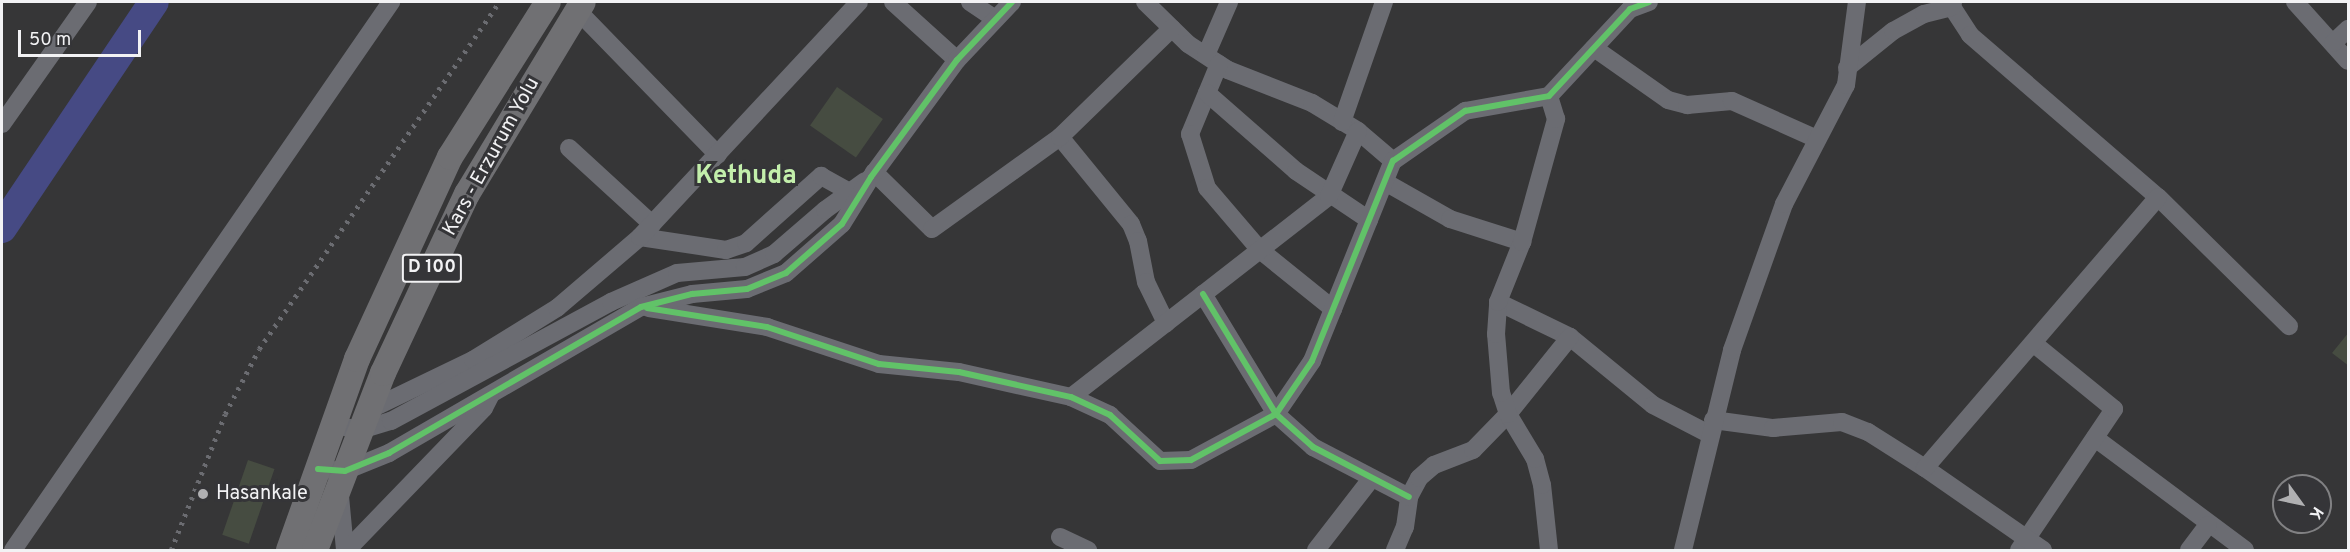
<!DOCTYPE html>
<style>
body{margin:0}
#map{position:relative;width:2350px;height:552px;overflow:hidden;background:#363637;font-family:Overpass,sans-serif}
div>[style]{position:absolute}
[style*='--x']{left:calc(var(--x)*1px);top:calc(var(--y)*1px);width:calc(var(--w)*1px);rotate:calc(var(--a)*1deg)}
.river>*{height:30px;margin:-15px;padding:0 15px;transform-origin:15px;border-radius:15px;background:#464a84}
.building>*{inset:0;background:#464c41;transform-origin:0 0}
.minor>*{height:18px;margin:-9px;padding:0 9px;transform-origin:9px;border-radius:9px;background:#6b6c72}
.highway>*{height:26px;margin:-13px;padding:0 13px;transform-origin:13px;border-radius:13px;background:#707073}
.rail>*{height:4.5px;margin-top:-2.25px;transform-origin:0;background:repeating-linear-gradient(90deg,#6b6c71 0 3px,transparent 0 9px)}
.cycleway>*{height:6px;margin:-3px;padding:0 3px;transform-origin:3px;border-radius:3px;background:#61c268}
.dots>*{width:16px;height:16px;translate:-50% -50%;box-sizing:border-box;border:3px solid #353538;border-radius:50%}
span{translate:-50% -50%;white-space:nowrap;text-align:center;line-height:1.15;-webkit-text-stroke:6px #353538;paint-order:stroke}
.shield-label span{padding:2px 4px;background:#353538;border:2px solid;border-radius:4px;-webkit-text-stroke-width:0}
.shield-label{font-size:18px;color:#f2f2f4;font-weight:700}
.street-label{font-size:20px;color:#f2f2f4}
.poi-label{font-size:20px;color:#f2f2f4}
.left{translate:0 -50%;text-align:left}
.district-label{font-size:26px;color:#c3efab;font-weight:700}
.frame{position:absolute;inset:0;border:3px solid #f2f2f4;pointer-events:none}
.north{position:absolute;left:2272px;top:474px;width:60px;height:60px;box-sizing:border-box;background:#353538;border:2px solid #818183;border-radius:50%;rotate:123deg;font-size:16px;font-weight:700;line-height:24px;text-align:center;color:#f2f2f4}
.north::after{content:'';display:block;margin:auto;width:21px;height:27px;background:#b0b0b2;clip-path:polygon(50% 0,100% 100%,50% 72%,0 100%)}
.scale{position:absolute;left:18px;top:30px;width:123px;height:27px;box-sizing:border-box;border:3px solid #f2f2f4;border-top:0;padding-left:8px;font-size:18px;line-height:21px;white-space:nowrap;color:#f2f2f4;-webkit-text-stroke:4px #353538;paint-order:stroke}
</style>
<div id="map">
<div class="river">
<i style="--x:2;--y:228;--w:272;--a:-56.1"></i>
</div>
<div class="building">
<i style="left:837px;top:87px;width:56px;height:47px;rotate:35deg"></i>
<i style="clip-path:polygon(2349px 332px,2349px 366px,2332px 353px)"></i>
<i style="left:248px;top:460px;width:28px;height:79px;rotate:19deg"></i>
</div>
<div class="minor">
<i style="--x:893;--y:2;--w:86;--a:42.2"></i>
<i style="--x:970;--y:2;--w:30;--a:34"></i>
<i style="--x:1145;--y:2;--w:60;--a:44.3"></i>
<i style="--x:1188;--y:44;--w:48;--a:33"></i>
<i style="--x:1228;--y:70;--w:90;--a:21.4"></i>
<i style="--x:1312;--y:103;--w:54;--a:31.3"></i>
<i style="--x:1358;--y:131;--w:46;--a:40.6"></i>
<i style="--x:1953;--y:2;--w:5;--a:101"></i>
<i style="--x:1952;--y:7;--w:33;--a:57"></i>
<i style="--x:1970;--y:35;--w:248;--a:40.8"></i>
<i style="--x:2158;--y:197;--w:184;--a:44.6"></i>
<i style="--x:2295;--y:2;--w:79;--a:48.1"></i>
<i style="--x:577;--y:10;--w:202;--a:45.8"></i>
<i style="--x:2333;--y:43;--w:21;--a:-43"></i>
<i style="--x:1594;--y:48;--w:90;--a:35.1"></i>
<i style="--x:1668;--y:100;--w:20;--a:15"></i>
<i style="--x:1687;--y:105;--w:45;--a:-5.1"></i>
<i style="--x:1732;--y:101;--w:93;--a:24.1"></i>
<i style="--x:1206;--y:55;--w:58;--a:-66.5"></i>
<i style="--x:1219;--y:64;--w:76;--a:112.5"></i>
<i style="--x:1190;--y:134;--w:57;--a:72.5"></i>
<i style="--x:1207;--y:188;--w:82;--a:49.5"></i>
<i style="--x:1260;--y:250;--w:94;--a:38.9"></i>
<i style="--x:1847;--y:68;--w:59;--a:-38.8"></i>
<i style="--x:1893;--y:31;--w:35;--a:-29"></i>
<i style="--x:1924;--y:14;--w:29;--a:-14"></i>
<i style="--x:1207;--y:93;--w:118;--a:41.2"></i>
<i style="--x:1296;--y:171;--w:88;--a:33.9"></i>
<i style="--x:1342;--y:122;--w:127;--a:-70.7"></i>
<i style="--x:2;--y:124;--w:149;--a:-54.8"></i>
<i style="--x:1060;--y:137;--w:112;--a:50.8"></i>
<i style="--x:1131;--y:224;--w:18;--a:68"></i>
<i style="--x:1138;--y:241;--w:42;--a:79"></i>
<i style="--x:1146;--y:282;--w:46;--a:64"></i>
<i style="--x:569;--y:148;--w:113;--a:42.5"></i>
<i style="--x:874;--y:172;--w:81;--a:44.5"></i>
<i style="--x:932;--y:229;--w:158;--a:-35.7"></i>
<i style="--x:1060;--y:137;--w:156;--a:-44.2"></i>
<i style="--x:1385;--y:182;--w:75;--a:29.6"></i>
<i style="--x:1450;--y:219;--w:76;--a:17.7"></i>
<i style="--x:640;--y:237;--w:87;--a:8.6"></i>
<i style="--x:726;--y:250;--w:21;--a:-19"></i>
<i style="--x:746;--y:243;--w:101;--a:-41.8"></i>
<i style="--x:821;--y:176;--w:33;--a:29"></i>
<i style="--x:1203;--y:294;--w:140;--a:58.7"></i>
<i style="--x:1276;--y:414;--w:64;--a:-55.8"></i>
<i style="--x:1312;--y:361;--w:216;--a:-68"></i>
<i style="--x:1393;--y:161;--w:88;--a:-34.8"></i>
<i style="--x:1465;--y:111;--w:85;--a:-10.1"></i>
<i style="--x:1549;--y:96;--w:119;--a:-47"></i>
<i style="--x:1630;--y:9;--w:20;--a:-20"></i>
<i style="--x:1498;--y:302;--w:80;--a:25.9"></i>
<i style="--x:1570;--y:337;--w:107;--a:39.3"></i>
<i style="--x:1653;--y:405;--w:63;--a:27.4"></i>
<i style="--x:649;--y:308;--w:120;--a:9.1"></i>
<i style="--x:767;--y:327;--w:118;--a:18.3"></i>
<i style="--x:879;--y:364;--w:80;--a:5.7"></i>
<i style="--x:959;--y:372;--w:115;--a:12.6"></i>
<i style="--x:1071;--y:397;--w:43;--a:24.8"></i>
<i style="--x:1110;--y:415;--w:68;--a:42.6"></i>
<i style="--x:1160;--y:461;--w:31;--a:-2"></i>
<i style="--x:1191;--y:460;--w:97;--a:-28.4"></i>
<i style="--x:1276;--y:414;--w:50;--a:41.7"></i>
<i style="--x:1313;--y:447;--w:108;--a:27.5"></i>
<i style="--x:1071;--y:397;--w:327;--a:-37.9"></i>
<i style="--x:1329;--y:196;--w:71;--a:-66"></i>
<i style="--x:369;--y:410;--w:115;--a:-25.7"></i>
<i style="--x:473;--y:360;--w:99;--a:-31.8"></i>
<i style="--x:557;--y:308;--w:109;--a:-40.5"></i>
<i style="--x:640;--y:237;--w:321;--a:-47"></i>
<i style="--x:1713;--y:420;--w:61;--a:7.6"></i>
<i style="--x:1773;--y:428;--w:69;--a:-5"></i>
<i style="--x:1842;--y:422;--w:28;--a:21"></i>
<i style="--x:1868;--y:432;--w:67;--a:32.3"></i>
<i style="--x:333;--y:425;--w:28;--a:10"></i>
<i style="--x:361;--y:430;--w:31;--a:-17"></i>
<i style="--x:391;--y:421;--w:250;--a:-28.4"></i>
<i style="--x:611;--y:302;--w:72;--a:-23.7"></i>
<i style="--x:677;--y:273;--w:68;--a:-5"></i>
<i style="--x:745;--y:267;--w:32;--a:-24"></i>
<i style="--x:774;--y:254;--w:67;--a:-40.8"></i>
<i style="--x:825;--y:210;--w:49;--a:-35.9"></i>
<i style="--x:2095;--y:438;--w:187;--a:36.7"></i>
<i style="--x:318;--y:469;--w:27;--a:4"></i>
<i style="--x:345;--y:471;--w:48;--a:-22.2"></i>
<i style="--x:389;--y:453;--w:291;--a:-30.1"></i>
<i style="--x:641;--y:307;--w:53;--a:-14.3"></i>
<i style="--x:692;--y:294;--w:55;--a:-5.2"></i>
<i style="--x:747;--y:289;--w:42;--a:-22.3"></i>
<i style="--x:786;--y:273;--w:74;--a:-41.2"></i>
<i style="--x:842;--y:224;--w:55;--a:-58.3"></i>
<i style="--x:871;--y:177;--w:145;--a:-53.7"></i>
<i style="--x:957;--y:60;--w:80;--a:-46.5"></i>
<i style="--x:340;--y:496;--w:54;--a:84.7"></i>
<i style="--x:1060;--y:537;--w:31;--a:25"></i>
<i style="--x:13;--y:550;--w:666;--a:-55.4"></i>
<i style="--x:347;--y:550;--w:197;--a:-46"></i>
<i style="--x:484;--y:408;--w:13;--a:-63"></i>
<i style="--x:1316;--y:550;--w:90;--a:-52.2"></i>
<i style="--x:1395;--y:550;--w:25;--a:-67"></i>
<i style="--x:1405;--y:527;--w:30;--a:-82"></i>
<i style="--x:1409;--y:497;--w:21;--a:-62"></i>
<i style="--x:1419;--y:478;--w:20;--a:-41"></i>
<i style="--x:1434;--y:465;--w:42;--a:-21"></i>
<i style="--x:1473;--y:450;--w:50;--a:-45.8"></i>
<i style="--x:1508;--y:414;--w:99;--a:-51.2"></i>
<i style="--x:1549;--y:550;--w:65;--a:-96.1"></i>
<i style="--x:1542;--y:485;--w:27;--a:-105"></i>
<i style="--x:1535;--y:459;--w:52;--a:-121"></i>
<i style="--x:1508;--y:414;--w:22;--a:-108"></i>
<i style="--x:1501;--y:393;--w:59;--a:-94.8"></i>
<i style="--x:1496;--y:334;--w:32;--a:-86"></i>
<i style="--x:1498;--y:302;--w:65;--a:-68.2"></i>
<i style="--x:1522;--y:242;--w:128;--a:-74.5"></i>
<i style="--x:1556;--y:119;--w:24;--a:-107"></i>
<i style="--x:1683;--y:550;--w:206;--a:-76.2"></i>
<i style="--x:1732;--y:350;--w:155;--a:-70.4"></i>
<i style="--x:1784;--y:204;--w:134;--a:-62.5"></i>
<i style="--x:1846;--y:85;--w:84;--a:-82.5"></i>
<i style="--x:2019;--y:550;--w:170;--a:-56"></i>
<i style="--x:2114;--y:409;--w:104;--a:-140.8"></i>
<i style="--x:2043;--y:550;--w:144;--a:-145.2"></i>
<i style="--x:1925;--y:468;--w:357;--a:-49.3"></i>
<i style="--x:2189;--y:550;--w:31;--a:-53"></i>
</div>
<div class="highway">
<i style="--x:289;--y:550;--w:203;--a:-70.4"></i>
<i style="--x:357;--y:359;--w:222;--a:-65.3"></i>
<i style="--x:450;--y:157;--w:183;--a:-57.7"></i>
<i style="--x:315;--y:550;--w:190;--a:-69"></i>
<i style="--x:383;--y:373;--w:198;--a:-64.9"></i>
<i style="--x:467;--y:194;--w:224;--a:-58.9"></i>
</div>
<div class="rail">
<i style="--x:171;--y:550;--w:146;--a:-68.3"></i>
<i style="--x:225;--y:414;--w:73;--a:-62.4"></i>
<i style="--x:259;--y:349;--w:422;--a:-55.3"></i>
</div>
<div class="cycleway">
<i style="--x:1203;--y:294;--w:140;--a:58.7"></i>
<i style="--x:1276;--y:414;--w:64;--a:-55.8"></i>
<i style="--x:1312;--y:361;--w:216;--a:-68"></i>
<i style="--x:1393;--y:161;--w:88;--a:-34.8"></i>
<i style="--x:1465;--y:111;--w:85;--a:-10.1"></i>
<i style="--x:1549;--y:96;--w:119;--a:-47"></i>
<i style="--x:1630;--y:9;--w:20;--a:-20"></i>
<i style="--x:647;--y:308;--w:121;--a:9"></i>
<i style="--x:767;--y:327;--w:118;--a:18.3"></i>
<i style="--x:879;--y:364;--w:80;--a:5.7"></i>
<i style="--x:959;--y:372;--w:115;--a:12.6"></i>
<i style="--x:1071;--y:397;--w:43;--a:24.8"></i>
<i style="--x:1110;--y:415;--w:68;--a:42.6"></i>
<i style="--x:1160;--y:461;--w:31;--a:-2"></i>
<i style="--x:1191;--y:460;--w:97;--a:-28.4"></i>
<i style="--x:1276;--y:414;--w:50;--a:41.7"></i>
<i style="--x:1313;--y:447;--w:108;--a:27.5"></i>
<i style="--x:318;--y:469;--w:27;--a:4"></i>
<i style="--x:345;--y:471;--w:48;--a:-22.2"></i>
<i style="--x:389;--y:453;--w:291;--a:-30.1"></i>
<i style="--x:641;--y:307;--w:53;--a:-14.3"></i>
<i style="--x:692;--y:294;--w:55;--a:-5.2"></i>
<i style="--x:747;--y:289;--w:42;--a:-22.3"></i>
<i style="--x:786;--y:273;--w:74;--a:-41.2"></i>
<i style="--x:842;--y:224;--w:55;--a:-58.3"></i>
<i style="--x:871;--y:177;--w:145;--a:-53.7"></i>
<i style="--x:957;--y:60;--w:80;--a:-46.5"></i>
</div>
<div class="dots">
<i style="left:203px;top:494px;background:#b0b0b2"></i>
</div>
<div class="shield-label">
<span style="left:432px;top:268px">D 100</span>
</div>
<div class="street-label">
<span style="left:492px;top:157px;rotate:-61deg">Kars - Erzurum Yolu</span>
</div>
<div class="poi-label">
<span class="left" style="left:216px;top:494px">Hasankale</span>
</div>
<div class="district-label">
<span style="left:746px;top:177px">Kethuda</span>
</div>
<div class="frame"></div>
<div class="north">K</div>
<div class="scale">50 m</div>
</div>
